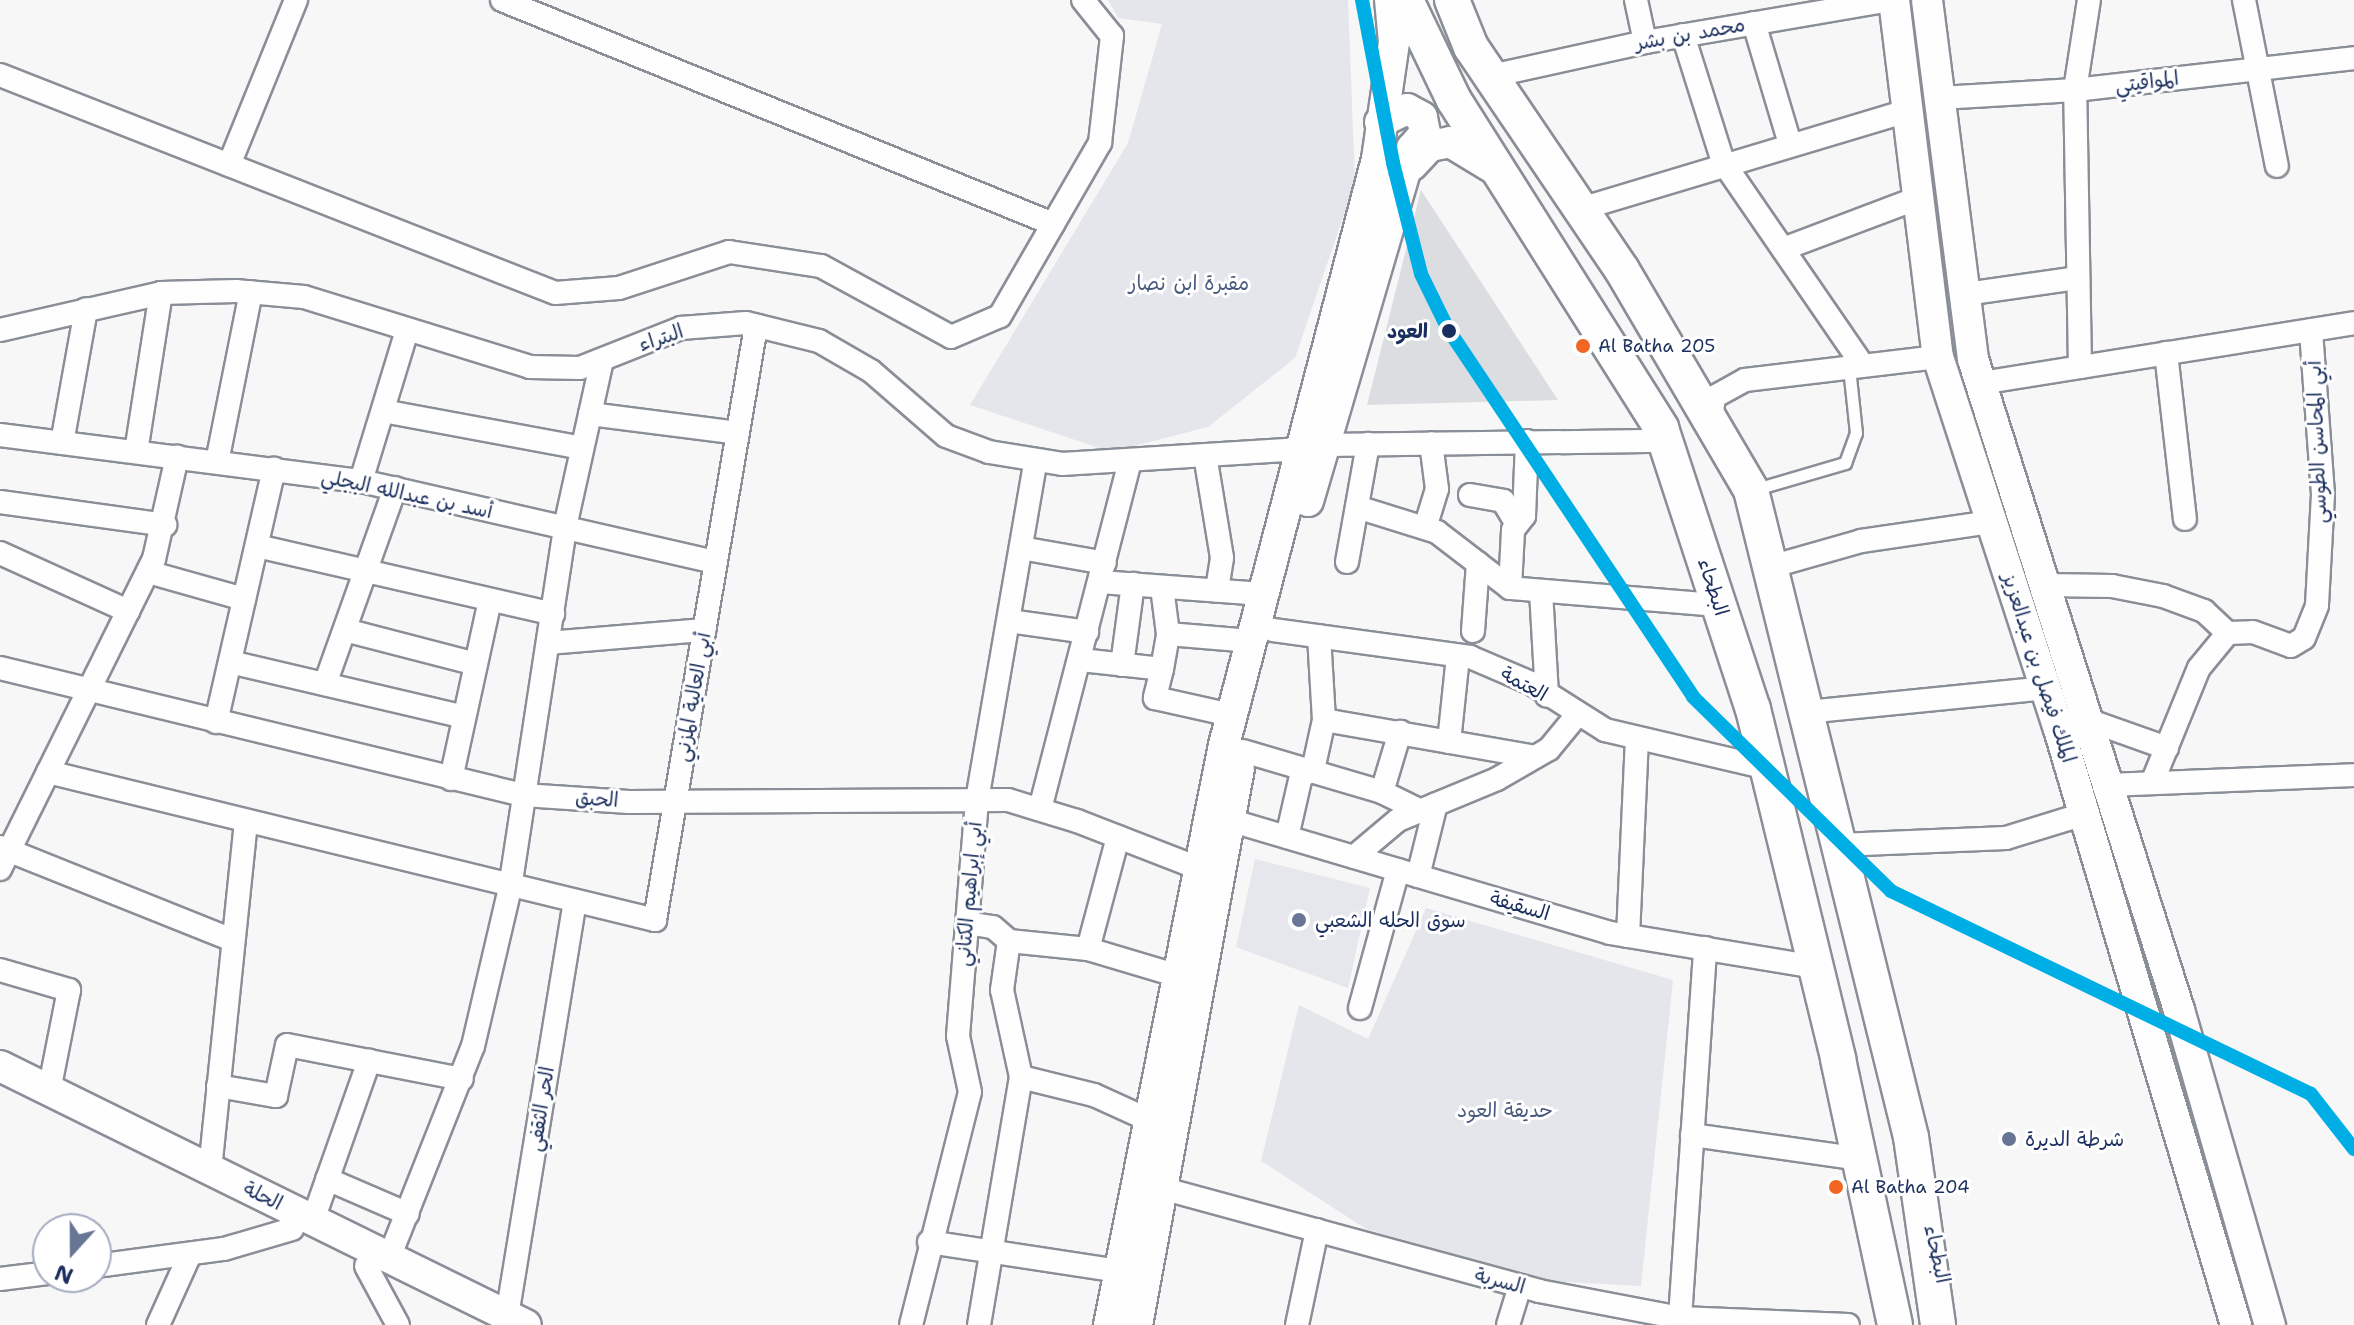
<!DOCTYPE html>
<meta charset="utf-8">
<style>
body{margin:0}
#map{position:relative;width:2354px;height:1325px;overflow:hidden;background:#f7f7f8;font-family:"Shantell Sans","Playpen Sans Arabic",sans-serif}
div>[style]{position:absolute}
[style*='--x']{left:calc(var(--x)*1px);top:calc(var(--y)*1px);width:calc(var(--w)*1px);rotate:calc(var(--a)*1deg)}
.built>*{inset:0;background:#e6e7ec}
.green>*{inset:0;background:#e5e6ec}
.building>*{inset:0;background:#dcdde0}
.roads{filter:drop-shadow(2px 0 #8a8e97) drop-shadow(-2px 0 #8a8e97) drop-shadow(0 2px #8a8e97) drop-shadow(0 -2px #8a8e97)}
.lane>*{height:11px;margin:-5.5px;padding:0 5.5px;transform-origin:5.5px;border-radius:5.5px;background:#fefefe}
.street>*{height:22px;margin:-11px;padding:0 11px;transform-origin:11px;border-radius:11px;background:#fefefe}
.secondary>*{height:30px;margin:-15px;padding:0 15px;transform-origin:15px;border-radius:15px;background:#fefefe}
.primary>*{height:34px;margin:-17px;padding:0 17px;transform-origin:17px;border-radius:17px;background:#fefefe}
.metro-1>*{height:14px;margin:-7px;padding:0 7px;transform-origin:7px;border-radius:7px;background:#00aee6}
.dots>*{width:22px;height:22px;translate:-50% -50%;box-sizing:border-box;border:4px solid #fff;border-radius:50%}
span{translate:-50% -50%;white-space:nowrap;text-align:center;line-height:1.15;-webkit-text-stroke:6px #fff;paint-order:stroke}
.bus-label{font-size:18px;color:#1b2f5e}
.left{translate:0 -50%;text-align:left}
.street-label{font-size:20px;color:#1b2f5e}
.park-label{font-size:20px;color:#4a5a7f}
.stop-label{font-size:20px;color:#1b2f5e;font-weight:700}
.right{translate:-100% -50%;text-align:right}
.poi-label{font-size:20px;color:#1b2f5e}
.north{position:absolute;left:32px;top:1213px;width:80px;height:80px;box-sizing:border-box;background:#fff;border:2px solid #a4acbf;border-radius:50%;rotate:201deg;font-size:22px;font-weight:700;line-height:32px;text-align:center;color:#1b2f5e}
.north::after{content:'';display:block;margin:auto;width:28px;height:36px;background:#687594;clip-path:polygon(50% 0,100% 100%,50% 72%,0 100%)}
</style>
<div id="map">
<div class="built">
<i style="clip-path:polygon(1255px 859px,1370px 888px,1348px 988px,1236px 947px)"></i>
</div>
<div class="green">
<i style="clip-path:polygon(1108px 0,1348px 0,1355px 182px,1295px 358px,1208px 427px,1111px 452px,970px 405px,1128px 143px,1162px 24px,1118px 18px)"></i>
<i style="clip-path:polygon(1426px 908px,1673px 980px,1641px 1286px,1545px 1281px,1366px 1229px,1261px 1161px,1299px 1005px,1368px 1039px)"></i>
</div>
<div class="building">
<i style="clip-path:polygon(1421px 190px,1558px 400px,1367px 405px)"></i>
</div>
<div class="roads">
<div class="lane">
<i style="--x:1756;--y:489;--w:93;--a:-16.3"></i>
<i style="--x:1845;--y:463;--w:32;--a:-70"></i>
<i style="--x:1856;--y:433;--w:66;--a:-96.1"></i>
</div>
<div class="street">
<i style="--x:502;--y:0;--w:595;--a:22.12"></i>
<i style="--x:1636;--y:0;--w:43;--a:77.9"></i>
<i style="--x:2244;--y:0;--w:169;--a:78.8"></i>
<i style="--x:1754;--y:23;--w:126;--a:73.4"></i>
<i style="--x:1683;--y:35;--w:133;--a:72.5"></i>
<i style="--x:1723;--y:162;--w:247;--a:55.5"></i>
<i style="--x:0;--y:75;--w:596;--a:21.44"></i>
<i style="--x:555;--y:293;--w:64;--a:-4.5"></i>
<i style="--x:619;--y:288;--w:116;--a:-18.1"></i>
<i style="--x:729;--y:252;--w:93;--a:8.7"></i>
<i style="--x:821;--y:266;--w:148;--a:28.6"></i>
<i style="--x:951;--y:337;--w:53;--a:-23.2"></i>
<i style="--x:1000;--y:316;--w:200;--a:-60"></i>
<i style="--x:1100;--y:143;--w:108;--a:-83.6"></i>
<i style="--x:1112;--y:36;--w:46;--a:-128.9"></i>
<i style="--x:1491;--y:76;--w:158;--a:-12.4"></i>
<i style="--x:1645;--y:42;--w:250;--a:-9.7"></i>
<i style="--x:1940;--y:98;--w:135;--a:-3.4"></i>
<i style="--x:2075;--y:90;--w:281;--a:-6.5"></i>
<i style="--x:229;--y:165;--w:178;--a:-67.9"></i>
<i style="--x:1577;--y:210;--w:345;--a:-16.7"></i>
<i style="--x:1783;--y:249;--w:144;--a:-20.7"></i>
<i style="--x:1965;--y:294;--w:114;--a:-8.1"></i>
<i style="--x:0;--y:330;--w:165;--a:-12.9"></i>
<i style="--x:161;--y:293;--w:75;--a:-1.5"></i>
<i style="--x:236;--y:291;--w:68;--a:5"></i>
<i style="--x:304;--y:297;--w:237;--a:17.2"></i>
<i style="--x:530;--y:367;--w:50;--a:1.1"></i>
<i style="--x:580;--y:368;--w:109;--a:-21.6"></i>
<i style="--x:681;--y:328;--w:65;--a:-4.4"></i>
<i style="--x:746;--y:323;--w:75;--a:13.9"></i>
<i style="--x:819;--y:341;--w:60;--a:30"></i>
<i style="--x:871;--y:371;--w:99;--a:40.9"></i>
<i style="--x:946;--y:436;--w:46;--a:20.4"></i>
<i style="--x:989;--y:452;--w:74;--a:9.3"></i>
<i style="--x:1062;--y:464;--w:240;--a:-3.6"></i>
<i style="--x:2166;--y:353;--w:167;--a:83.5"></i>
<i style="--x:2080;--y:367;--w:277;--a:-91"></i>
<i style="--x:2075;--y:90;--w:91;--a:-81.2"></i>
<i style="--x:1981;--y:383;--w:378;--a:-9.1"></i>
<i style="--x:383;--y:411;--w:202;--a:10.5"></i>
<i style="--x:590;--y:414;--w:149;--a:7.3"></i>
<i style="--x:1711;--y:421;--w:24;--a:-83"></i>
<i style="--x:1714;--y:397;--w:35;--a:-29"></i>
<i style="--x:1745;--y:380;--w:194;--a:-6.8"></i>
<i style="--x:0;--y:435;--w:364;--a:7.3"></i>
<i style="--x:361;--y:481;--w:364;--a:12.9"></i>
<i style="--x:62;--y:443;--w:136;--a:-79.8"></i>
<i style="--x:1325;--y:445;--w:340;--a:-0.7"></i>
<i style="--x:136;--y:452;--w:161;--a:-81.1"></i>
<i style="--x:1205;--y:455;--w:104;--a:80.6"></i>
<i style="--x:1222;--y:558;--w:33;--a:99"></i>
<i style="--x:217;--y:462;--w:173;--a:-78.7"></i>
<i style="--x:361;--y:481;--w:157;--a:-73"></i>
<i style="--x:1470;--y:495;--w:34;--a:10"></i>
<i style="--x:1503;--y:501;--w:27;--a:59"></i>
<i style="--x:0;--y:502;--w:167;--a:7.9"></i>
<i style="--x:1357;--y:507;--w:84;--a:17.4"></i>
<i style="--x:1437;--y:532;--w:92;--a:37.5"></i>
<i style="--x:1510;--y:588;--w:210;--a:4.7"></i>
<i style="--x:1425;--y:528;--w:41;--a:-72.9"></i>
<i style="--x:1437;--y:489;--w:46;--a:-97.4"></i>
<i style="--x:257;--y:546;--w:304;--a:12.9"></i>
<i style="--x:1021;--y:548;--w:85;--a:10.1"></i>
<i style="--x:0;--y:553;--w:141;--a:24.4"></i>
<i style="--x:1347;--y:562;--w:120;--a:-79.9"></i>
<i style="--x:1770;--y:567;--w:95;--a:-15.9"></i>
<i style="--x:1861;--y:541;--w:132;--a:-8.3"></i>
<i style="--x:148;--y:572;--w:100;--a:15.7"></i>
<i style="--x:1100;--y:582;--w:163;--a:4.2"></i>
<i style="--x:2045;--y:585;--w:67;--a:0.9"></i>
<i style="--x:2112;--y:586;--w:52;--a:11.1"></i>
<i style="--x:2163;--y:596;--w:44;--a:20.1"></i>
<i style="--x:2204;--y:611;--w:33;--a:43"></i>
<i style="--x:1510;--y:588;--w:58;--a:-87"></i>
<i style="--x:1513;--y:530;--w:18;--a:-52"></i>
<i style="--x:1524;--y:516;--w:75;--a:-87.7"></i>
<i style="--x:1541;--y:591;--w:105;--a:86.7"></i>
<i style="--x:1009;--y:621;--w:79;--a:8"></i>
<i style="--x:345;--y:630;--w:135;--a:14.5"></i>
<i style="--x:1273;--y:630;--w:199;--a:7.8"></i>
<i style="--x:1470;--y:657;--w:66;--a:23.1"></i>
<i style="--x:1531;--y:683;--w:88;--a:32.4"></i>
<i style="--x:1605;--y:730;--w:166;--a:13.2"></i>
<i style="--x:1473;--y:631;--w:68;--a:-85.8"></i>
<i style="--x:1168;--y:634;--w:83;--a:4.8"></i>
<i style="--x:548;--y:643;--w:157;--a:-4.8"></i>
<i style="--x:1081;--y:660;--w:81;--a:6.3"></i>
<i style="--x:1162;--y:669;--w:30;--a:104"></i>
<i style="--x:1155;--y:698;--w:78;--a:12.6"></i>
<i style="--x:230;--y:662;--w:240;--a:13.2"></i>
<i style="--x:1122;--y:665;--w:82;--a:-82.3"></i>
<i style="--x:0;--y:668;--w:538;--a:13.65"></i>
<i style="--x:523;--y:795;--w:106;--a:3.8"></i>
<i style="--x:629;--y:802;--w:379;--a:-0.3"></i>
<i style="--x:1008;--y:800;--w:72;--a:16.9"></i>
<i style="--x:1077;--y:821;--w:130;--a:21.2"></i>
<i style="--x:1162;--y:669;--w:36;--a:-80"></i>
<i style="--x:1168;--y:634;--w:47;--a:-97.3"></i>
<i style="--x:325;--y:684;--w:208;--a:-70.3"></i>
<i style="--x:1806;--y:712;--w:241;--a:-5.7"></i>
<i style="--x:1324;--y:720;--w:214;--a:9.9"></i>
<i style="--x:2088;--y:720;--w:84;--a:19.5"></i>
<i style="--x:216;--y:722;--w:260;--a:-77.1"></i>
<i style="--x:1449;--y:742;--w:86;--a:-84"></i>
<i style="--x:1243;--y:751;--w:145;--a:16.4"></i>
<i style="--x:1382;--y:792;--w:43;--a:26"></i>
<i style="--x:48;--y:772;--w:625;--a:13.7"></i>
<i style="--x:655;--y:920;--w:603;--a:-80.35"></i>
<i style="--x:451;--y:779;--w:183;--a:-77.7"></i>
<i style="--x:2152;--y:783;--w:124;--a:-67.8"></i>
<i style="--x:2199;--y:668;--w:45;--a:-50.4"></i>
<i style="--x:2228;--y:633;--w:25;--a:-2"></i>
<i style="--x:2253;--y:632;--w:40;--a:20.2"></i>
<i style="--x:2291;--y:646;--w:15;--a:-32"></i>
<i style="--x:2304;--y:638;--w:35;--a:-68"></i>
<i style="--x:2317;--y:605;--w:111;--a:-86.9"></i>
<i style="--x:2323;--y:494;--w:164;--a:-94.2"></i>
<i style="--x:2108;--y:785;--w:246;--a:-2.3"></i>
<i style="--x:1382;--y:792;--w:63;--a:-73.3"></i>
<i style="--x:1040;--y:809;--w:360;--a:-75.5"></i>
<i style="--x:1229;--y:820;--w:397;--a:16.5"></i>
<i style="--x:1610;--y:933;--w:209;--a:9.4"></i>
<i style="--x:1287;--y:837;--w:63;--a:-77.1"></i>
<i style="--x:1301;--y:776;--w:13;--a:-27"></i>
<i style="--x:1313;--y:770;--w:51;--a:-77.6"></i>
<i style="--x:1324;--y:720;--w:84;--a:-93.4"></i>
<i style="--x:1839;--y:845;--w:167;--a:-2.4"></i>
<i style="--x:2006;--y:838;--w:82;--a:-17.1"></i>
<i style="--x:0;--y:847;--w:250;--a:21.8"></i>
<i style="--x:1354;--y:857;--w:57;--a:-40.1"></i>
<i style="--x:1398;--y:820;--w:107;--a:-22.5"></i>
<i style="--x:1497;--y:779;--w:60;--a:-30"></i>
<i style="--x:1549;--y:749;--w:44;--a:-50.5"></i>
<i style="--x:0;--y:869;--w:346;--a:-63.6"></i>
<i style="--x:154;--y:559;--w:105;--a:-77.3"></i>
<i style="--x:1418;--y:876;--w:74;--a:-76"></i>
<i style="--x:967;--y:923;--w:26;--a:9"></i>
<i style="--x:993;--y:927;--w:21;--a:41"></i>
<i style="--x:1009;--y:941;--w:79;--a:5.8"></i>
<i style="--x:1088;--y:949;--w:91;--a:16.6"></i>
<i style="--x:1628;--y:936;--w:196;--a:-87.4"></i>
<i style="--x:1088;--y:949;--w:116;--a:-75"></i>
<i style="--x:0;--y:970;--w:72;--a:16.2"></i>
<i style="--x:69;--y:990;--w:103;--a:101.2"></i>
<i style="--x:1360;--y:1008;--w:143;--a:-74.6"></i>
<i style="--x:1021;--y:1077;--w:75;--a:13.9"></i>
<i style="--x:1094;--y:1095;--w:58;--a:24.4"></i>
<i style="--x:218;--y:1086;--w:59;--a:9.8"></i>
<i style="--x:276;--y:1096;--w:52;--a:-77.8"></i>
<i style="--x:287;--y:1045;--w:178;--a:11"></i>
<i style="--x:1692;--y:1135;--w:170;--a:8.1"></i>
<i style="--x:210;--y:1170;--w:350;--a:-84.1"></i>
<i style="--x:327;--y:1179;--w:88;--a:23.4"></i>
<i style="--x:1161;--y:1188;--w:392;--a:15.2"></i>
<i style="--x:1539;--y:1291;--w:144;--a:10.8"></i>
<i style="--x:1680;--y:1318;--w:168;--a:2.4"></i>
<i style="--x:313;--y:1220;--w:169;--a:-70.6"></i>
<i style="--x:929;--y:1242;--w:192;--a:8.7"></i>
<i style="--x:389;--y:1258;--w:228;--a:-68.4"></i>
<i style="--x:473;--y:1046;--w:162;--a:-76.8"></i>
<i style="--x:510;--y:888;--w:365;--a:-81.3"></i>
<i style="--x:565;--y:527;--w:171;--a:-77.5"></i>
<i style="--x:96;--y:1266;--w:129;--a:-7.6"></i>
<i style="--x:224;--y:1249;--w:71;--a:-16.4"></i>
<i style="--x:366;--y:1266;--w:67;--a:61.5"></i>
<i style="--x:0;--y:1279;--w:48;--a:-7.1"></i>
<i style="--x:507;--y:1316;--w:420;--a:-80.7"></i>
<i style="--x:1680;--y:1318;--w:371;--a:-86.1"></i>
<i style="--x:158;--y:1325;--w:78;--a:-65.7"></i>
<i style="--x:911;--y:1325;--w:240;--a:-75.8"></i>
<i style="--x:970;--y:1092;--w:57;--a:-102.1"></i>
<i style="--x:958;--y:1036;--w:237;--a:-85.4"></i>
<i style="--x:977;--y:800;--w:345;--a:-80.2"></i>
<i style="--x:979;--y:1325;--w:252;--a:-80.4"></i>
<i style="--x:1021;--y:1077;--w:89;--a:-102.3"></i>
<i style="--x:1002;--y:990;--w:49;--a:-81.9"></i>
<i style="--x:1297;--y:1325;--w:97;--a:-78.1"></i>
<i style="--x:1508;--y:1325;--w:41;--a:-72.9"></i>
</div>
<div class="secondary">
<i style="--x:1894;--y:0;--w:360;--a:83"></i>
<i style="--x:1938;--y:357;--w:391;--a:72"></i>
<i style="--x:2059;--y:729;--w:622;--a:73.46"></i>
<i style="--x:1927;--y:0;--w:362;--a:82.7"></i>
<i style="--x:1973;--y:359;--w:683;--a:72.44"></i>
<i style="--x:2179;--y:1010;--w:328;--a:73.9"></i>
<i style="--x:1412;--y:165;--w:26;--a:-47"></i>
<i style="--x:1430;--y:146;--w:20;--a:-11"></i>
<i style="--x:1450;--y:142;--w:52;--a:31"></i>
<i style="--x:1308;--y:501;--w:368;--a:-73.6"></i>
<i style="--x:1412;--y:148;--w:20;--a:-49"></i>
<i style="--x:1425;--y:133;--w:16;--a:-101"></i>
<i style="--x:1422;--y:117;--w:17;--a:-152"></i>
<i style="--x:1407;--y:109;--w:30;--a:154"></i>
<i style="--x:0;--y:1066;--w:586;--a:26.22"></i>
<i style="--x:1109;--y:1325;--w:591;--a:-78.79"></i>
<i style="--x:1224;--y:745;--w:606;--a:-75.37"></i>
<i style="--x:1377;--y:159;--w:118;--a:-81.7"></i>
<i style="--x:1394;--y:42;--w:42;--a:-95.4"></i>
<i style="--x:1137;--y:1325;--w:566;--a:-79.62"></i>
</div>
<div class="primary">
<i style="--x:1406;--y:0;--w:111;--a:64.4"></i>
<i style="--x:1454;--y:100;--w:388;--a:57.7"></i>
<i style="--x:1661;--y:428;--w:296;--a:71.9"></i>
<i style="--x:1753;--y:709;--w:360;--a:76.3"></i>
<i style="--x:1838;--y:1059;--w:272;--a:77.9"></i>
<i style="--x:1452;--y:0;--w:51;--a:68"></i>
<i style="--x:1471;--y:47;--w:269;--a:55.9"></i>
<i style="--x:1622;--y:270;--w:255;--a:59.6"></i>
<i style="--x:1751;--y:490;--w:666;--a:76.11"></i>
<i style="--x:1911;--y:1137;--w:190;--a:81.8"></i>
</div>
</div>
<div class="metro-1">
<i style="--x:1362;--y:0;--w:166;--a:79.2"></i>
<i style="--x:1393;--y:163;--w:114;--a:75.8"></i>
<i style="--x:1421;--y:274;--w:61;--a:63.9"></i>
<i style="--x:1448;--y:329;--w:442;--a:56.3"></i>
<i style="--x:1693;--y:697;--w:277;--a:44.4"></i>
<i style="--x:1891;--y:891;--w:466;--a:25.8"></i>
<i style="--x:2311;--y:1094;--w:70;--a:52"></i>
</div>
<div class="dots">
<i style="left:1449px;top:331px;background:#1b2f5e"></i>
<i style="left:1583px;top:346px;background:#f26522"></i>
<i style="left:1299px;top:920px;background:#687594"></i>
<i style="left:2009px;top:1139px;background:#687594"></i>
<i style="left:1836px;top:1187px;background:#f26522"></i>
</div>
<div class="bus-label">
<span class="left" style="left:1598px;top:346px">Al Batha 205</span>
<span class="left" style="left:1851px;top:1187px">Al Batha 204</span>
</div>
<div class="street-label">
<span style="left:1690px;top:34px;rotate:-10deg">محمد بن بشر</span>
<span style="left:2147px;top:82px;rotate:-7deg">المواقيتي</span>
<span style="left:661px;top:338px;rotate:-19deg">البتراء</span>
<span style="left:2317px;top:442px;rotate:-92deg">أبي المحاسن الطوسي</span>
<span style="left:407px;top:494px;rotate:12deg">أسد بن عبدالله البجلي</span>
<span style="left:1713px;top:587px;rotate:72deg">البطحاء</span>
<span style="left:2039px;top:668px;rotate:72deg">الملك فيصل بن عبدالعزيز</span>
<span style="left:1524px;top:684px;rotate:29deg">العتمة</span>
<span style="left:693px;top:697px;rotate:-80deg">أبي العالية المزني</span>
<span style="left:597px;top:799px;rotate:4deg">الحبق</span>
<span style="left:969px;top:894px;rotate:-85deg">أبي إبراهيم الكتاني</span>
<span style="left:1520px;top:906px;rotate:16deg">السقيفة</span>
<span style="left:541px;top:1109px;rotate:-81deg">الحر الثقفي</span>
<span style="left:263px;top:1196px;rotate:26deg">الحلة</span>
<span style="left:1937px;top:1254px;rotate:78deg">البطحاء</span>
<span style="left:1500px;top:1281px;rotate:15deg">السربة</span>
</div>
<div class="park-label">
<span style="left:1189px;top:283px">مقبرة ابن نصار</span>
<span style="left:1505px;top:1110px">حديقة العود</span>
</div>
<div class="stop-label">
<span class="right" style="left:1428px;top:331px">العود</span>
</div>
<div class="poi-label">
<span class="left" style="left:1315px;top:920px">سوق الحله الشعبي</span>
<span class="left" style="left:2025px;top:1139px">شرطة الديرة</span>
</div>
<div class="north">N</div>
</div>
